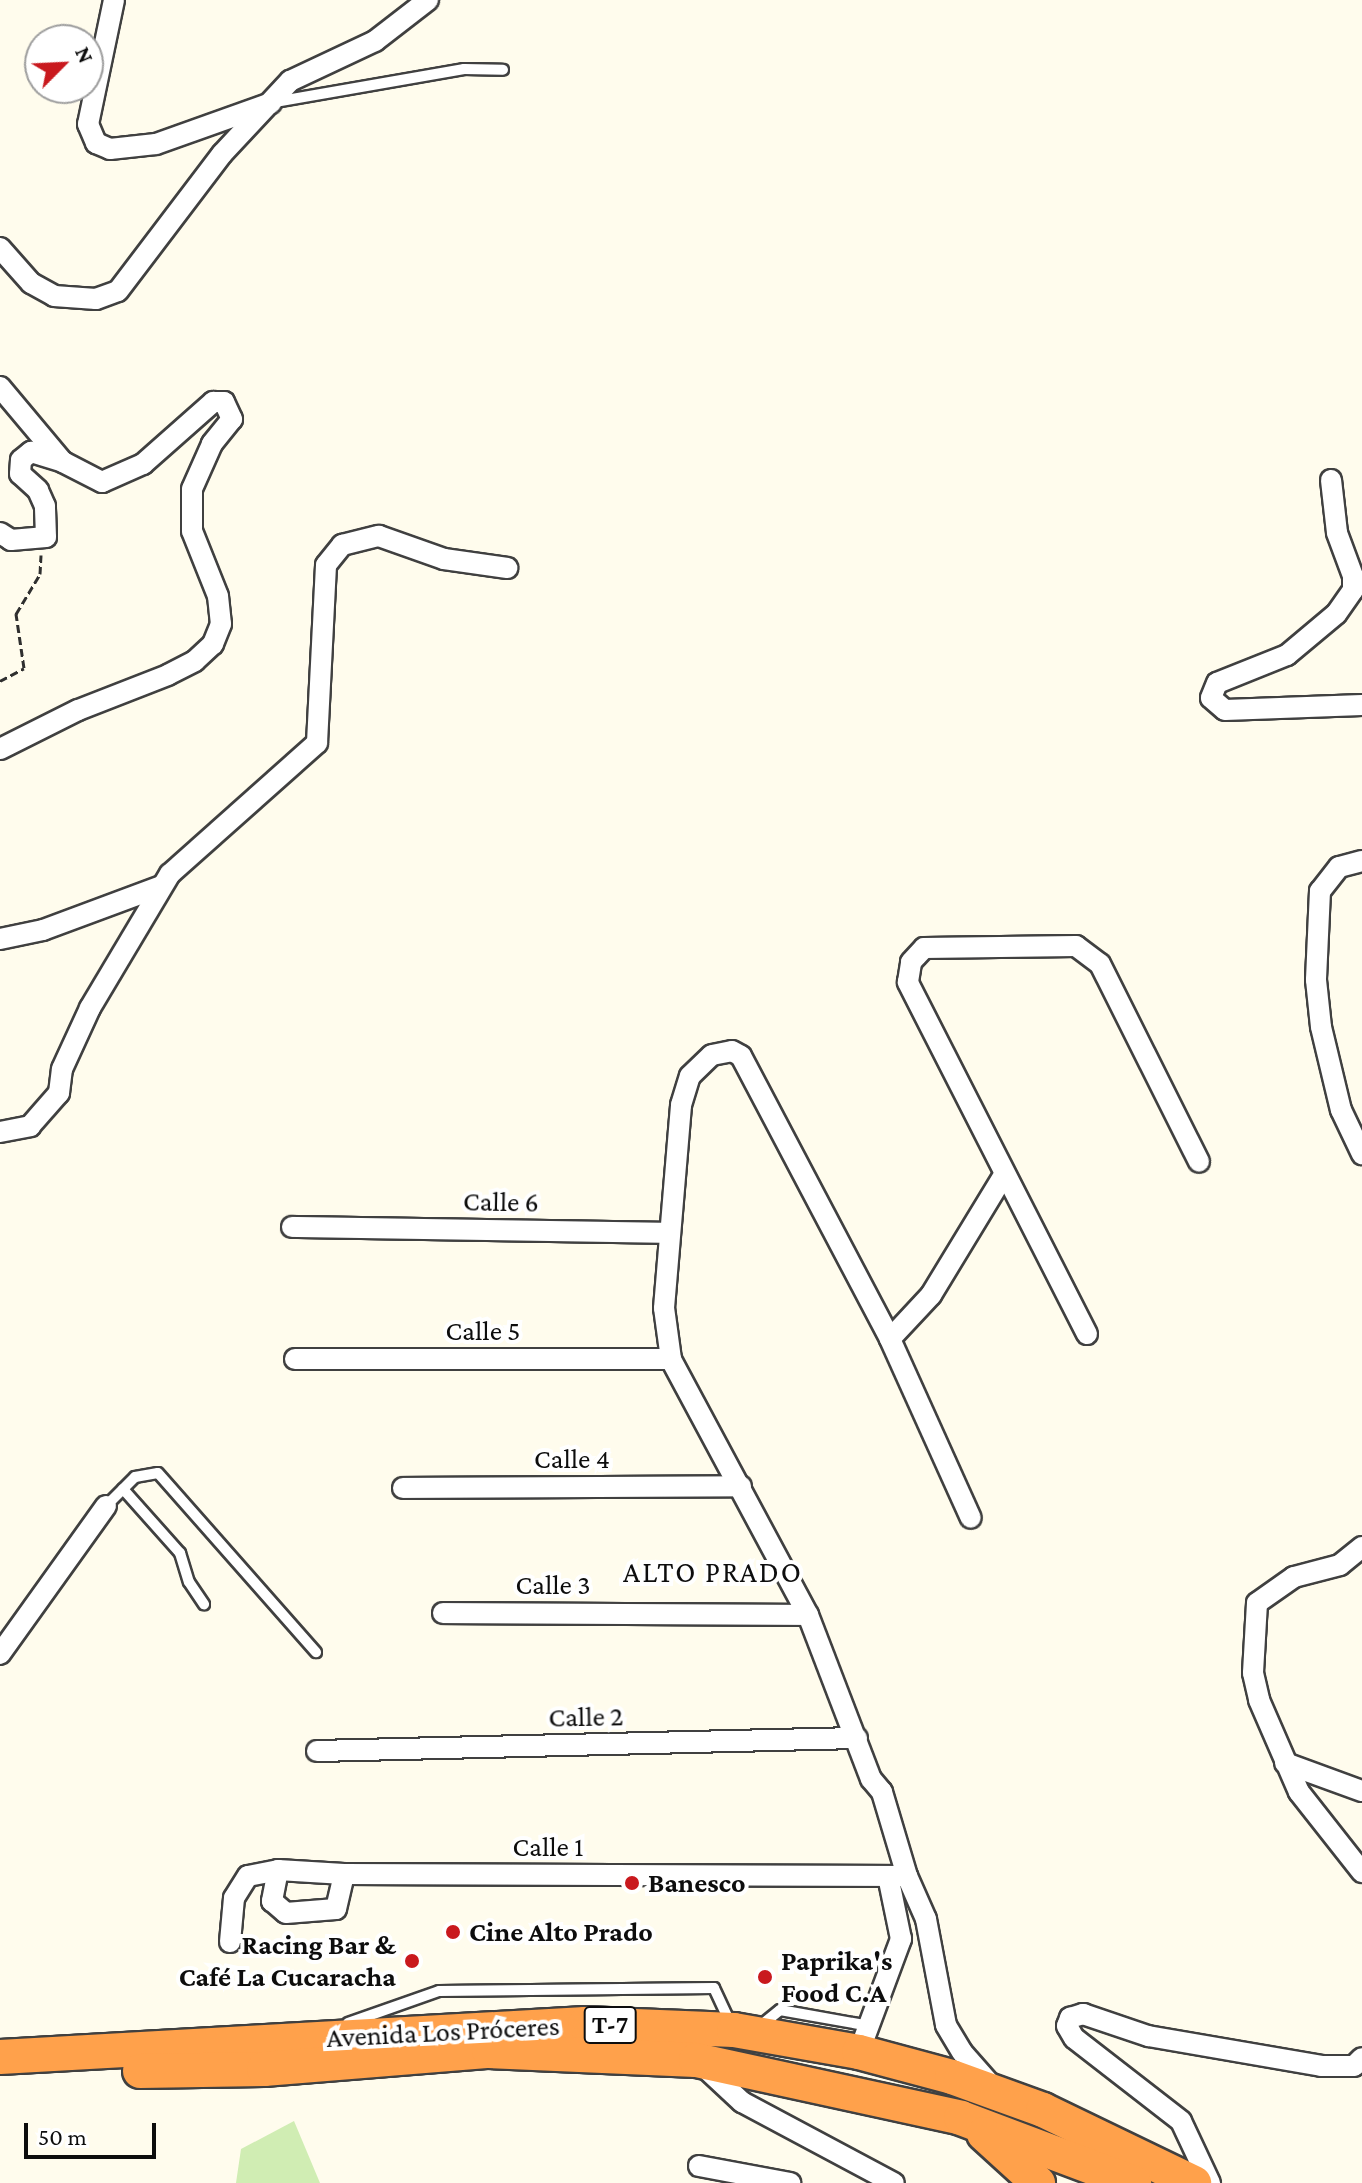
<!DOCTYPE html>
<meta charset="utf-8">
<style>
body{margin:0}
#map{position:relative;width:1362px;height:2183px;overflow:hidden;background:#fffced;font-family:"Crimson Pro",serif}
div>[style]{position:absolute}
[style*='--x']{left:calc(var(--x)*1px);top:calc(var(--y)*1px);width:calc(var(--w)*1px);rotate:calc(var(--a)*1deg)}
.green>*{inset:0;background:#d0edb3}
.path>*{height:3px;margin-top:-1.5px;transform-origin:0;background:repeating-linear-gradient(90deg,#2f2f2f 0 8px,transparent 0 12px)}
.roads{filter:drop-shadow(2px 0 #404040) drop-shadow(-2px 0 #404040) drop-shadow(0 2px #404040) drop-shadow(0 -2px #404040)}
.lane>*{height:10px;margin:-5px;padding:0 5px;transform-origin:5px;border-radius:5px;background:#fff}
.street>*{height:20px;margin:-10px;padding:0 10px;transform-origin:10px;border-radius:10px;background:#fff}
.highway>*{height:34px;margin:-17px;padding:0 17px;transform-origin:17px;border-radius:17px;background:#ffa14b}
.dots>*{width:22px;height:22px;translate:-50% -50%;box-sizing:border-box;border:4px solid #fff;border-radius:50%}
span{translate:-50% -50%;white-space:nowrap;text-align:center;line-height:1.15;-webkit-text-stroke:8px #fff;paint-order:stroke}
.shield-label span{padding:2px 6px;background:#fff;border:2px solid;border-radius:6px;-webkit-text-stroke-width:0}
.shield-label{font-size:26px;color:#0d0d0d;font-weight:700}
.street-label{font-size:28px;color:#0d0d0d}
.poi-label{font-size:28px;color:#0d0d0d;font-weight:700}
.left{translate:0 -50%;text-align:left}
.right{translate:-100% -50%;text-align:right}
.neighbourhood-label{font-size:30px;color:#0d0d0d;letter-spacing:2px}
.north{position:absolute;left:24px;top:24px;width:80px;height:80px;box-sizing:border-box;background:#fff;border:2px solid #9e9e9e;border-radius:50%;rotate:66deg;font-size:22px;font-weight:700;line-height:32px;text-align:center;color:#0d0d0d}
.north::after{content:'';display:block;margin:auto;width:28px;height:36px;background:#c9191e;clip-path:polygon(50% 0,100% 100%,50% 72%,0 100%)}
.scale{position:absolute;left:24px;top:2123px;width:132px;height:36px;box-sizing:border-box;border:4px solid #0d0d0d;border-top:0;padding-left:10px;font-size:24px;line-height:28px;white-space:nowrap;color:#0d0d0d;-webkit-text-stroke:6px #fff;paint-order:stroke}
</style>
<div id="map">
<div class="green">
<i style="clip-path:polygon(294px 2121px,320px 2183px,236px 2183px,241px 2149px)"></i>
</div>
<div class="path">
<i style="--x:0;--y:681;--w:27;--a:-28"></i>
<i style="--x:24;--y:668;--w:55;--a:-98.4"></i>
<i style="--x:16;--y:614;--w:47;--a:-59"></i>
<i style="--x:40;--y:574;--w:19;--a:-87"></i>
</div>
<div class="roads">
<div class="lane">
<i style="--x:275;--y:102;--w:192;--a:-9.9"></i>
<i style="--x:464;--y:69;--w:39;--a:1"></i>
<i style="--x:123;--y:1489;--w:86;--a:48.3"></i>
<i style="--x:180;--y:1553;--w:30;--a:73"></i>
<i style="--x:189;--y:1582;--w:27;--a:56"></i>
<i style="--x:106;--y:1506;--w:41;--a:-45"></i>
<i style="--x:135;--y:1477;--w:23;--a:-10"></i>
<i style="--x:158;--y:1473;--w:239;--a:48.6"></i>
<i style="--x:348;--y:2023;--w:96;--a:-19.4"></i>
<i style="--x:439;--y:1991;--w:275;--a:-0.6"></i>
<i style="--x:714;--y:1988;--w:40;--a:65"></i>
<i style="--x:759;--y:2027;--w:27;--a:-39"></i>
<i style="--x:780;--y:2010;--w:91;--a:10.1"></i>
</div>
<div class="street">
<i style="--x:114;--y:0;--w:127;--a:101.8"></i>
<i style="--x:88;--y:124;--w:21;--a:67"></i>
<i style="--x:96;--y:143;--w:15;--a:23"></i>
<i style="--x:110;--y:149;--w:46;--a:-6.2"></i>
<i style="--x:156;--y:144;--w:122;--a:-19.6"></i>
<i style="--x:0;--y:248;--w:47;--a:48.5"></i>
<i style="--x:31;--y:283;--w:26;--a:29"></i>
<i style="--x:54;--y:296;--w:42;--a:4.1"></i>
<i style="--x:96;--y:299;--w:23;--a:-20"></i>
<i style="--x:118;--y:291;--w:172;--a:-52.8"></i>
<i style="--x:222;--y:154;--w:100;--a:-47"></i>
<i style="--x:290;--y:81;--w:94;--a:-25.2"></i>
<i style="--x:375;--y:41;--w:67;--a:-37.7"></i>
<i style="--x:0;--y:387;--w:98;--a:50"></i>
<i style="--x:63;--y:462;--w:44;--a:27.1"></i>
<i style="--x:102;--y:482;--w:45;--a:-23.7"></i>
<i style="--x:143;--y:464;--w:94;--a:-41.5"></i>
<i style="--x:213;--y:402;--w:11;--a:0"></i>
<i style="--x:224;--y:402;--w:19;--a:65"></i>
<i style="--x:232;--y:419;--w:32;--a:129"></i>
<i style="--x:212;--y:444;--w:49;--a:114"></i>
<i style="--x:192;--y:489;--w:42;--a:90"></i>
<i style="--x:192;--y:531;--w:70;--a:68.2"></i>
<i style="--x:218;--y:596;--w:28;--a:84"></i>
<i style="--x:221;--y:624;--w:22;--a:112"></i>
<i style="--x:213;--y:644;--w:25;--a:137"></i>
<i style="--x:195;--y:661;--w:30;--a:153"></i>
<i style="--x:168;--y:675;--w:97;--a:158.7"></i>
<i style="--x:78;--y:710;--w:87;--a:153.4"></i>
<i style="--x:1331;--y:480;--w:53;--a:83.5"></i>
<i style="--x:1337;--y:533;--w:46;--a:69.6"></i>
<i style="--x:1353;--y:576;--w:14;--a:90"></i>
<i style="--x:1353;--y:590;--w:29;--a:125"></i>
<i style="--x:1336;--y:614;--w:64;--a:140.1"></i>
<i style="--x:1287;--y:655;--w:75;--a:158.2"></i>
<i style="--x:1217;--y:683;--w:16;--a:112"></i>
<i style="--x:1211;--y:698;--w:18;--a:41"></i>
<i style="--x:1225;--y:710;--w:137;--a:-2.1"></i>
<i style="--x:0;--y:533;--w:13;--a:32"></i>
<i style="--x:11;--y:540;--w:35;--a:-5"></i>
<i style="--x:46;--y:537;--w:31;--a:-92"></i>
<i style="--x:45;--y:506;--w:17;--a:-114"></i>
<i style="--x:38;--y:490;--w:24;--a:-138"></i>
<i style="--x:20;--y:474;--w:14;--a:-86"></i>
<i style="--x:21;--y:460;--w:13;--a:-39"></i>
<i style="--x:31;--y:452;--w:34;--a:17"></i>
<i style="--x:1362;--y:861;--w:24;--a:165"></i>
<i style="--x:1339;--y:867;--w:31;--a:128"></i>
<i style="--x:1320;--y:891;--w:89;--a:92.6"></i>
<i style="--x:1316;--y:980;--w:47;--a:83.9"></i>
<i style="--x:1321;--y:1027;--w:85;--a:76.5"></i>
<i style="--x:1341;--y:1110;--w:49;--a:64.5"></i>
<i style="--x:0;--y:939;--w:44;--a:-11.8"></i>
<i style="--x:43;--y:930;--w:126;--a:-20.4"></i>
<i style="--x:0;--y:1132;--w:31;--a:-11"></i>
<i style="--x:30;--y:1126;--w:44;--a:-48.7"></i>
<i style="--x:59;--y:1093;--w:24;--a:-83"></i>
<i style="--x:62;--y:1069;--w:67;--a:-65.3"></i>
<i style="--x:90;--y:1008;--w:156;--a:-59.2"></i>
<i style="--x:170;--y:874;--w:197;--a:-41.7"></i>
<i style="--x:317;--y:743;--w:178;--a:-87.1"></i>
<i style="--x:326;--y:565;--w:26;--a:-51"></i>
<i style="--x:342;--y:545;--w:38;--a:-14"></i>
<i style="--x:379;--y:536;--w:69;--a:19.5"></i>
<i style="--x:444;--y:559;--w:64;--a:8.1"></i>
<i style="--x:292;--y:1227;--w:374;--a:0.9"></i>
<i style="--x:1087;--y:1334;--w:395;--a:-117"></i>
<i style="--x:908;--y:982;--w:20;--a:-81"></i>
<i style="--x:911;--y:962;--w:19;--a:-47"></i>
<i style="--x:924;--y:948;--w:152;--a:-0.8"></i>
<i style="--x:1076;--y:946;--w:30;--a:37"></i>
<i style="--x:1100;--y:964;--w:221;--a:63.4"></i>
<i style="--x:890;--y:1339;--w:196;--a:65.7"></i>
<i style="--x:295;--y:1359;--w:376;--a:0"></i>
<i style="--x:403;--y:1488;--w:338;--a:-0.3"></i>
<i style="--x:1362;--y:1547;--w:28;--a:141"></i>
<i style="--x:1340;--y:1565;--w:48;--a:165.4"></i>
<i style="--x:1294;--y:1577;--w:45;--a:144.9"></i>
<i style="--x:1257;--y:1603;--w:70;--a:93.3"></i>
<i style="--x:1253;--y:1673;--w:28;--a:77"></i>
<i style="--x:1259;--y:1700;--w:100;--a:66.5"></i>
<i style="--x:1299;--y:1792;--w:102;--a:51.8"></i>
<i style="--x:443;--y:1613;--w:365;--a:0.3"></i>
<i style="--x:0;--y:1654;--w:182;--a:-54.4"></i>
<i style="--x:317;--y:1751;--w:540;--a:-1.38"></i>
<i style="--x:1285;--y:1763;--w:82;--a:20"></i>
<i style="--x:278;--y:1870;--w:32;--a:101"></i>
<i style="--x:272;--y:1901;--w:18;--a:41"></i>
<i style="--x:286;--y:1913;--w:50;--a:-4.6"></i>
<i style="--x:336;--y:1909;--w:36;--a:-77"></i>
<i style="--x:344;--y:1874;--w:563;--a:0.2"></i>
<i style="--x:230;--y:1942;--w:44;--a:-84.8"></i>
<i style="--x:234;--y:1898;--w:26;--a:-58"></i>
<i style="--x:248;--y:1876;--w:31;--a:-11"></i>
<i style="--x:278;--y:1870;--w:66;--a:3.5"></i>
<i style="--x:859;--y:2052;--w:121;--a:-69.6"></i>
<i style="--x:901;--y:1939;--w:64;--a:-101.7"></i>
<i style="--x:701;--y:2064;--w:56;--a:42.8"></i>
<i style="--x:742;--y:2102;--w:172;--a:28.1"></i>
<i style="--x:992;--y:2086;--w:45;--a:-131.4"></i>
<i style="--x:962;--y:2052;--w:31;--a:-121"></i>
<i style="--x:946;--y:2025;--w:108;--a:-100.7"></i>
<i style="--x:926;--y:1919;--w:47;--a:-113.8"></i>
<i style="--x:907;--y:1876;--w:88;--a:-106.6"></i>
<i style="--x:882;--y:1792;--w:17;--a:-130"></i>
<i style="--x:871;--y:1779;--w:176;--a:-111"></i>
<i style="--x:808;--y:1615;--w:290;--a:-118.2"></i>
<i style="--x:671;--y:1359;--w:51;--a:-97.8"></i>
<i style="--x:664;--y:1308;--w:204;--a:-85.2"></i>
<i style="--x:681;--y:1105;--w:30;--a:-73"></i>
<i style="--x:690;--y:1076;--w:30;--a:-44"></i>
<i style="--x:712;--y:1055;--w:20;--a:-11"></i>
<i style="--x:732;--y:1051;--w:10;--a:29"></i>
<i style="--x:741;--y:1056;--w:320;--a:62.2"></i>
<i style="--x:890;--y:1339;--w:60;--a:-47"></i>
<i style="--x:931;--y:1295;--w:140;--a:-58.7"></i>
<i style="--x:699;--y:2166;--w:93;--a:10.6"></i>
<i style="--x:1210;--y:2183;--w:68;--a:-115.1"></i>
<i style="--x:1181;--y:2121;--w:135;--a:-142.2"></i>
<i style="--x:1074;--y:2038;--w:14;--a:-120"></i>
<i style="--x:1067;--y:2026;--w:9;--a:-69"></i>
<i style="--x:1070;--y:2018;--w:14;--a:-17"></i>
<i style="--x:1083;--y:2014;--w:69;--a:18.7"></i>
<i style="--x:1148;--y:2036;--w:176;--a:9.8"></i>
<i style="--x:1321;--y:2066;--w:33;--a:0"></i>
<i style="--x:1354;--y:2066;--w:11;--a:-45"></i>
</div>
<div class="highway">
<i style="--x:0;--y:2057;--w:586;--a:-3.23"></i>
<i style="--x:585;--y:2024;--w:149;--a:2.3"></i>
<i style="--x:734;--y:2030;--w:127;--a:10"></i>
<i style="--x:859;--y:2052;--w:96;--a:15"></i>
<i style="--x:952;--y:2077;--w:97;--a:19.9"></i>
<i style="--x:1043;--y:2110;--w:168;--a:25.8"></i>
<i style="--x:140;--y:2071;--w:124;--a:-0.9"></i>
<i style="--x:264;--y:2069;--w:226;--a:-4.6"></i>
<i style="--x:489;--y:2051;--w:207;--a:2.5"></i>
<i style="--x:696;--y:2060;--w:271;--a:12.3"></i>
<i style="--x:961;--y:2118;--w:185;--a:20.6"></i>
<i style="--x:984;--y:2134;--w:73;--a:42.2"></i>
</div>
</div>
<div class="dots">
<i style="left:632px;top:1883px;background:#c9191e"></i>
<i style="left:453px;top:1932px;background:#c9191e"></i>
<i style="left:412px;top:1961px;background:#c9191e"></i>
<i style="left:765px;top:1977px;background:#c9191e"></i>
</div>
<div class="shield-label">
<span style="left:610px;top:2025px">T-7</span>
</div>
<div class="street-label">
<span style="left:501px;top:1202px;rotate:1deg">Calle 6</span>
<span style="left:483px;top:1331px">Calle 5</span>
<span style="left:572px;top:1459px">Calle 4</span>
<span style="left:553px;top:1585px">Calle 3</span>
<span style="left:586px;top:1717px;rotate:-1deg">Calle 2</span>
<span style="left:548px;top:1847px">Calle 1</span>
<span style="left:443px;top:2032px;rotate:-3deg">Avenida Los Próceres</span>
</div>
<div class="poi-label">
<span class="left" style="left:648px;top:1883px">Banesco</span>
<span class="left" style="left:469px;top:1932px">Cine Alto Prado</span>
<span class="right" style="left:396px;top:1961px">Racing Bar &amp;<br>Café La Cucaracha</span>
<span class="left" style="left:781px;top:1977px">Paprika's<br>Food C.A</span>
</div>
<div class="neighbourhood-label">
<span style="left:713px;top:1572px">ALTO PRADO</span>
</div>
<div class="north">N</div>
<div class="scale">50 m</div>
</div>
